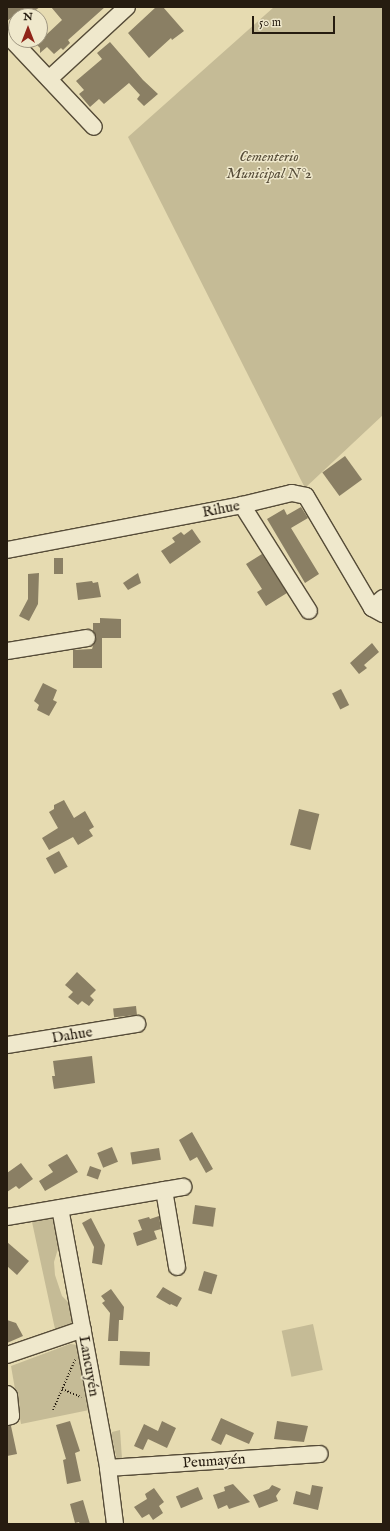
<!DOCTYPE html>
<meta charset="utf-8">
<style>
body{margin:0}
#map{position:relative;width:390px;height:1531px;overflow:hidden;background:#e6dbb1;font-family:"IM FELL English",serif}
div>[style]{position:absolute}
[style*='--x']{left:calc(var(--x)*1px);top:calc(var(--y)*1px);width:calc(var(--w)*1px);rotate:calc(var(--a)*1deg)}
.green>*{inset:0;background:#c5bb96;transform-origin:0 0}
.building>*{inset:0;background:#8a7f64;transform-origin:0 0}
.path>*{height:2px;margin-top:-1px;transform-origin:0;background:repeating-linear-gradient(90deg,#261c10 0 1px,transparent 0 3px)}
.roads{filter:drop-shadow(1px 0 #564c38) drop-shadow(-1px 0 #564c38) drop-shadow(0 1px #564c38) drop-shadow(0 -1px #564c38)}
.minor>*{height:16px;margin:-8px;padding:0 8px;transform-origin:8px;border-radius:8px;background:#efe8cc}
span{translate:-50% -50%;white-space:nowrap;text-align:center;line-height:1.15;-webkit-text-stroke:3px #efe8cc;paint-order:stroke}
.park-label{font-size:15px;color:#564c38;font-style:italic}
.street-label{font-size:15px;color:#261c10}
.frame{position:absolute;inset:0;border:8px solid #261c10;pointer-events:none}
.north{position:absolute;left:8px;top:8px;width:40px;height:40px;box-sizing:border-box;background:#efe8cc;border:1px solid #9f9681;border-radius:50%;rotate:0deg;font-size:11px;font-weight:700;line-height:16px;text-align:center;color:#261c10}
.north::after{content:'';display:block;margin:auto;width:14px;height:18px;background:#8f2418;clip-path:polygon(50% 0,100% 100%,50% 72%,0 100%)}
.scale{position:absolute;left:252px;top:16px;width:83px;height:18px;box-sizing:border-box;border:2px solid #261c10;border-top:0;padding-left:5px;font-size:12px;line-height:14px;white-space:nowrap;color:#261c10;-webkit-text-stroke:3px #efe8cc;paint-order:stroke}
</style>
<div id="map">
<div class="green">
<i style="clip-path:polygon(274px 7px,383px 7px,383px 415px,305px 488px,128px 137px)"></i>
<i style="clip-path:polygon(51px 1218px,56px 1222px,60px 1242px,54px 1262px,55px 1275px,62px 1296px,70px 1304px,74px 1325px,55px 1329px,32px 1222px)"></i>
<i style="left:313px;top:1324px;width:47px;height:32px;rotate:78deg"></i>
<i style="clip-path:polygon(70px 1344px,79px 1345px,94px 1409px,21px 1424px,11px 1366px)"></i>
<i style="clip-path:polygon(120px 1430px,122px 1459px,117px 1460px,111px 1434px,112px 1432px)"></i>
</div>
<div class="building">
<i style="clip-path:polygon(7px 7px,40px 7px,27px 16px,14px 16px,7px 21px)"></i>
<i style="clip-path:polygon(51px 7px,105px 7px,68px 40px,70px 43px,63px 50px,61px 48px,54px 54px,47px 47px,40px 53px,40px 48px,32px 40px,40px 40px,40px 31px,45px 36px,62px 20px)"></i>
<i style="clip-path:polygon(156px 7px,163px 7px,184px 31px,172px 40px,171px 38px,149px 58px,128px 33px)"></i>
<i style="clip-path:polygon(110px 42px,143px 80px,158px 94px,144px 106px,137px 99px,140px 95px,129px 83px,104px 104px,99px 99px,90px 107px,79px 94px,84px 90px,76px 81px,102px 59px,97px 53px)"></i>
<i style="left:345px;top:456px;width:29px;height:28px;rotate:54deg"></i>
<i style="clip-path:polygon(301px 507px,308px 518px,291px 528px,319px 574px,305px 583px,267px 519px,284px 509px,287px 515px)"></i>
<i style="clip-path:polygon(192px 529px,201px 542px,170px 564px,161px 551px,175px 542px,172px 538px,181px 532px,184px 535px)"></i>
<i style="clip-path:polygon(262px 554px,287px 593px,266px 606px,257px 592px,262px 589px,246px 564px)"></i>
<i style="left:54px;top:558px;width:9px;height:16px"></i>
<i style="clip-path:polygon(39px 573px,38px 604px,29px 621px,19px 616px,28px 599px,28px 574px)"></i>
<i style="clip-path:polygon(138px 573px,141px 583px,128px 590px,123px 583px)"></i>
<i style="clip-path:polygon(92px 581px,93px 583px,98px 582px,101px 597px,78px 600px,76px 583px)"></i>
<i style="clip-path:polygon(100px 618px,121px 619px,121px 638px,102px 638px,102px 668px,73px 668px,73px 650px,92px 649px,96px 637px,93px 631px,93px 623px,100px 623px)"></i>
<i style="clip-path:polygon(372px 643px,379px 652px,364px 665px,367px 668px,359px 674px,350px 663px)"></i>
<i style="clip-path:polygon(43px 683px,57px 690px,53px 700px,57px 702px,49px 716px,37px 710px,39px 705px,34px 701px)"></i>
<i style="left:341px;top:689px;width:18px;height:10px;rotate:63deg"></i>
<i style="clip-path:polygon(64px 800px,74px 818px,85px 811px,94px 827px,89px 830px,93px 836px,78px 845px,73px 837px,49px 850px,42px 838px,58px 828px,49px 812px,54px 809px,54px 805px)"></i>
<i style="left:299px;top:809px;width:21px;height:37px;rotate:14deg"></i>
<i style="left:59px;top:851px;width:18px;height:15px;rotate:61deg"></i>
<i style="clip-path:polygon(77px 972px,96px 990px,90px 996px,94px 1000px,89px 1006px,82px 1001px,78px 1005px,68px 997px,73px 992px,65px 985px)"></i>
<i style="left:136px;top:1006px;width:9px;height:23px;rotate:84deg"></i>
<i style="clip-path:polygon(92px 1056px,95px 1083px,54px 1089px,52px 1076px,55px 1076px,53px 1061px)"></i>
<i style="clip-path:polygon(192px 1132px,213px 1169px,206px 1173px,197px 1157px,190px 1161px,179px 1140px)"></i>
<i style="left:112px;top:1147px;width:16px;height:16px;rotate:68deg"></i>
<i style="left:159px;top:1148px;width:12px;height:29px;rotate:81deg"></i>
<i style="clip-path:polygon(67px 1154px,78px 1172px,45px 1191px,39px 1181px,53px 1172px,48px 1165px)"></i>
<i style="clip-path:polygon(21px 1163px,33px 1179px,19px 1189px,16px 1186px,7px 1192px,7px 1173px)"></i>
<i style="left:90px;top:1166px;width:12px;height:10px;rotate:20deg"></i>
<i style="left:195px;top:1205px;width:21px;height:19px;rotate:8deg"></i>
<i style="clip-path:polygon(159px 1216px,161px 1229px,154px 1231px,157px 1239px,137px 1246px,133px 1233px,142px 1230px,138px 1220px,149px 1217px,150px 1219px)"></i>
<i style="clip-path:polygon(91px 1218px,105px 1245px,102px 1265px,92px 1263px,94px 1247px,82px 1223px)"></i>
<i style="clip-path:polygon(7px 1242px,29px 1261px,17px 1275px,7px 1266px)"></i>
<i style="left:204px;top:1271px;width:14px;height:20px;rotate:17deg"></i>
<i style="clip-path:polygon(163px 1287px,182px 1298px,177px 1307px,171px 1304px,170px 1305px,156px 1297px)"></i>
<i style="clip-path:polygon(111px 1289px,124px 1307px,123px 1320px,119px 1320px,118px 1341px,108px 1341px,110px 1313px,102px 1303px,105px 1301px,101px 1296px)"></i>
<i style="clip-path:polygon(7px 1320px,16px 1323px,23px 1336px,7px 1343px)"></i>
<i style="left:120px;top:1351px;width:30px;height:14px;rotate:2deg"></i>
<i style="clip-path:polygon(221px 1418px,254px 1433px,249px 1444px,226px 1434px,221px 1445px,211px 1440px)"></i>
<i style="clip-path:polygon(70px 1421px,80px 1451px,75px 1453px,81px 1481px,67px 1484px,63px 1460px,66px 1459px,56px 1425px)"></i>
<i style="clip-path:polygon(162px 1421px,176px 1428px,167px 1448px,148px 1439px,143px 1450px,134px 1446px,144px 1424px,158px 1431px)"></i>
<i style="clip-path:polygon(277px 1421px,308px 1426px,304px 1442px,274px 1439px)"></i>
<i style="clip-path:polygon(7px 1426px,11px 1426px,17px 1454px,7px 1456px)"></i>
<i style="clip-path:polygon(233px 1484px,250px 1502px,229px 1509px,227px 1505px,218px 1509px,213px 1495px,225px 1491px,224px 1487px)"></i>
<i style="clip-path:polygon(272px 1485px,281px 1489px,276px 1496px,278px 1501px,259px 1508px,253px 1495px,269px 1489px)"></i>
<i style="clip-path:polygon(312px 1485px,323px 1487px,318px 1510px,293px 1504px,296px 1491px,310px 1495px)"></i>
<i style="left:198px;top:1487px;width:13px;height:24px;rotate:67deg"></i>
<i style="clip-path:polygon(154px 1488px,164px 1502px,159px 1506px,163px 1513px,153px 1520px,149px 1514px,142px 1518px,134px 1507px,147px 1499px,145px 1494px)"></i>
<i style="clip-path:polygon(83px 1500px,90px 1524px,80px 1524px,79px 1522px,75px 1523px,70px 1504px)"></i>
</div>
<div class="path">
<i style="--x:62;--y:1389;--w:21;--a:23"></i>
<i style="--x:53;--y:1410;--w:55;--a:-66.3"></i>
</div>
<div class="roads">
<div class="minor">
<i style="--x:10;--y:38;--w:122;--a:46.7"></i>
<i style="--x:49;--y:79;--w:106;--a:-42.7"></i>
<i style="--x:242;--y:505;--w:125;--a:57.7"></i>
<i style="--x:7;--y:550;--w:239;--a:-10.8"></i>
<i style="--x:242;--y:505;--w:51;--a:-13.5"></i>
<i style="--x:292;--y:493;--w:14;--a:12"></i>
<i style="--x:306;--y:496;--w:130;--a:59.5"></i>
<i style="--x:372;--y:608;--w:13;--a:29"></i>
<i style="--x:372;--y:608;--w:15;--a:-42"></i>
<i style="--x:7;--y:651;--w:81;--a:-9.2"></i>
<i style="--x:7;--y:1045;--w:132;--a:-9.2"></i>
<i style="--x:164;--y:1190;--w:78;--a:80.4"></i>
<i style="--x:60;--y:1208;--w:264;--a:79.5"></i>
<i style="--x:108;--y:1468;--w:56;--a:82.9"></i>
<i style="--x:7;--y:1217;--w:179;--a:-9.7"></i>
<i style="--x:7;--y:1355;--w:80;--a:-18.9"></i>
<i style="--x:7;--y:1394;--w:3;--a:45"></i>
<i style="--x:9;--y:1396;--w:20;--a:84"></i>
<i style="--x:11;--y:1416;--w:4;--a:166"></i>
<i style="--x:108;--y:1468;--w:212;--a:-3.8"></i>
</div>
</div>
<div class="park-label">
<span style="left:269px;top:165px">Cementerio<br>Municipal N°2</span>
</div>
<div class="street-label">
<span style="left:221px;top:509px;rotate:-11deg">Rihue</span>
<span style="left:72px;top:1035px;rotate:-9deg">Dahue</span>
<span style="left:89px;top:1366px;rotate:80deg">Lancuyén</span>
<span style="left:214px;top:1461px;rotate:-4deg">Peumayén</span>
</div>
<div class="frame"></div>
<div class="north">N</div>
<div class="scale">50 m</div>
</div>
